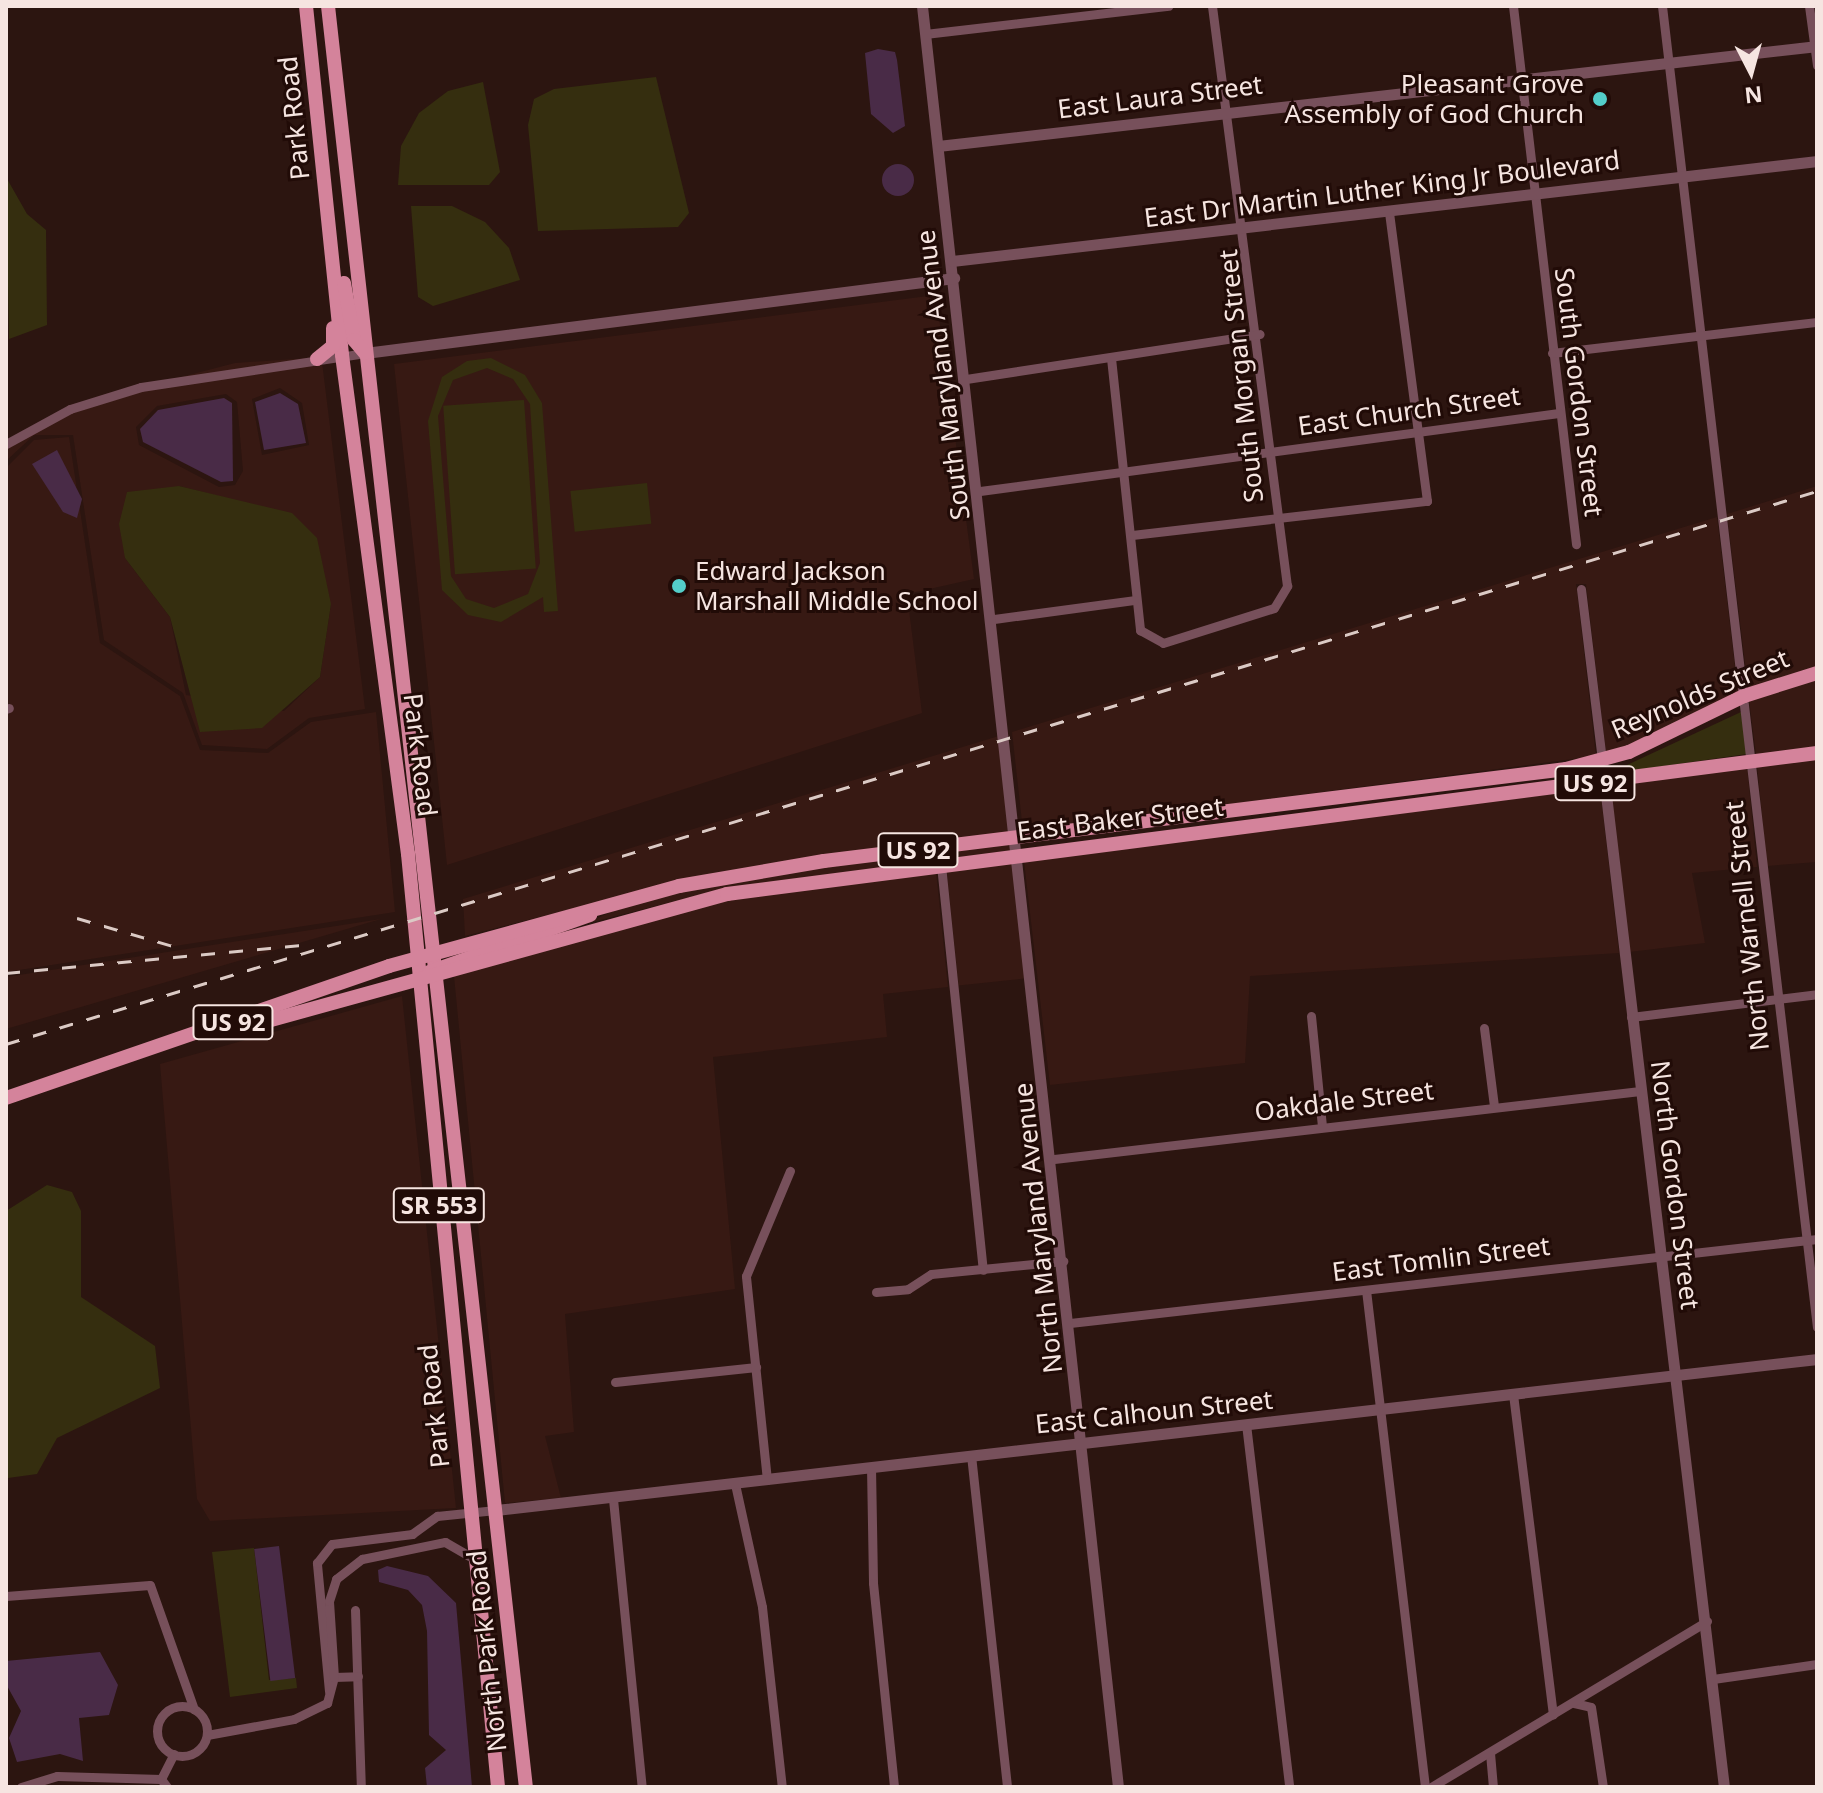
<!DOCTYPE html>
<style>
body{margin:0}
#map{position:relative;width:1823px;height:1793px;overflow:hidden;background:#2c1510;font-family:"Noto Sans",sans-serif}
div>[style]{position:absolute}
[style*='--x']{left:calc(var(--x)*1px);top:calc(var(--y)*1px);width:calc(var(--w)*1px);rotate:calc(var(--a)*1deg)}
.built>*{inset:0;background:#371913;transform-origin:0 0}
.green>*{inset:0;background:#352e0f;transform-origin:0 0}
.water>*{inset:0;background:#492b47;transform-origin:0 0}
.round{border-radius:50%}
.minor>*{height:9px;margin:-4.5px;padding:0 4.5px;transform-origin:4.5px;border-radius:4.5px;background:#77505b}
.minor>.ring{margin:-4.5px;padding:0;box-sizing:content-box;background:none;border:9px solid #77505b;border-radius:50%}
.tertiary>*{height:11px;margin:-5.5px;padding:0 5.5px;transform-origin:5.5px;border-radius:5.5px;background:#77505b}
.primary>*{height:14px;margin:-7px;padding:0 7px;transform-origin:7px;border-radius:7px;background:#d4839b}
.rail>*{height:3px;margin-top:-1.5px;transform-origin:0;background:repeating-linear-gradient(90deg,#dbcac5 0 14px,transparent 0 28px)}
.dots>*{width:22px;height:22px;translate:-50% -50%;box-sizing:border-box;border:4px solid #210b07;border-radius:50%}
span{translate:-50% -50%;white-space:nowrap;text-align:center;line-height:1.15;-webkit-text-stroke:6px #210b07;paint-order:stroke}
.shield-label span{padding:2px 6px;background:#210b07;border:2px solid;border-radius:6px;-webkit-text-stroke-width:0}
.shield-label{font-size:24px;color:#f6e5e1;font-weight:700}
.poi-label{font-size:26px;color:#f6e5e1}
.right{translate:-100% -50%;text-align:right}
.left{translate:0 -50%;text-align:left}
.street-label{font-size:26px;color:#f6e5e1}
.frame{position:absolute;inset:0;border:8px solid #f6e5e1;pointer-events:none}
.north{position:absolute;left:1711px;top:32px;width:80px;height:80px;-webkit-text-stroke:6px #210b07;paint-order:stroke;rotate:174deg;font-size:22px;font-weight:700;line-height:32px;text-align:center;color:#f6e5e1}
.north::after{content:'';display:block;margin:auto;width:28px;height:36px;background:#f6e5e1;clip-path:polygon(50% 0,100% 100%,50% 72%,0 100%)}
</style>
<div id="map">
<div class="built">
<i style="clip-path:polygon(936px 295px,974px 579px,907px 594px,922px 713px,447px 865px,394px 364px)"></i>
<i style="clip-path:polygon(evenodd,310px 358px,316px 367px,322px 362px,365px 709px,309px 718px,267px 749px,202px 745px,183px 693px,104px 640px,73px 435px,34px 435px,6px 461px,6px 441px,93px 400px,235px 363px,310px 358px,280px 388px,302px 403px,309px 445px,262px 455px,252px 399px,280px 388px,310px 358px,226px 394px,237px 402px,243px 471px,235px 485px,219px 487px,139px 445px,136px 427px,157px 406px,226px 394px,310px 358px,179px 486px,238px 501px,331px 604px,320px 677px,284px 711px,186px 695px,170px 617px,125px 558px,179px 486px)"></i>
<i style="clip-path:polygon(69px 437px,100px 643px,180px 696px,200px 750px,268px 753px,311px 722px,376px 712px,395px 912px,6px 972px,6px 468px,34px 440px)"></i>
<i style="clip-path:polygon(1817px 486px,1817px 667px,1748px 688px,1727px 514px)"></i>
<i style="clip-path:polygon(1717px 517px,1738px 692px,1655px 735px,1606px 753px,1586px 584px,1576px 584px,1596px 756px,1023px 831px,1012px 732px)"></i>
<i style="clip-path:polygon(1817px 678px,1817px 748px,1756px 754px,1749px 700px)"></i>
<i style="clip-path:polygon(1002px 735px,1013px 833px,718px 872px,465px 936px,463px 899px)"></i>
<i style="clip-path:polygon(1817px 759px,1817px 862px,1767px 866px,1757px 765px)"></i>
<i style="clip-path:polygon(1747px 766px,1757px 867px,1692px 873px,1705px 943px,1629px 952px,1610px 786px)"></i>
<i style="clip-path:polygon(1600px 788px,1619px 953px,1250px 976px,1245px 1063px,1050px 1085px,1024px 861px)"></i>
<i style="clip-path:polygon(1013px 844px,1013px 850px,726px 888px,585px 924px,628px 904px,766px 874px)"></i>
<i style="left:1014px;top:862px;width:117px;height:68px;rotate:84deg"></i>
<i style="clip-path:polygon(936px 871px,948px 987px,883px 994px,887px 1037px,713px 1057px,735px 1289px,565px 1314px,574px 1432px,545px 1436px,561px 1498px,505px 1503px,454px 976px,728px 900px)"></i>
<i style="clip-path:polygon(381px 919px,6px 1029px,6px 977px)"></i>
<i style="clip-path:polygon(402px 996px,456px 1508px,210px 1521px,197px 1499px,160px 1064px)"></i>
</div>
<div class="green">
<i style="clip-path:polygon(656px 77px,689px 213px,678px 227px,538px 231px,528px 125px,534px 99px,554px 89px)"></i>
<i style="clip-path:polygon(483px 82px,500px 172px,489px 185px,398px 185px,401px 146px,419px 113px,448px 91px)"></i>
<i style="clip-path:polygon(6px 177px,27px 214px,46px 230px,47px 325px,9px 339px)"></i>
<i style="clip-path:polygon(411px 206px,452px 206px,485px 222px,509px 248px,520px 280px,433px 306px,418px 297px)"></i>
<i style="clip-path:polygon(evenodd,491px 358px,525px 375px,542px 403px,558px 611px,544px 612px,543px 597px,501px 622px,468px 615px,442px 590px,428px 421px,442px 377px,467px 361px,491px 358px,487px 368px,513px 379px,530px 404px,540px 563px,528px 594px,494px 608px,466px 599px,451px 576px,438px 416px,453px 380px,487px 368px)"></i>
<i style="left:524px;top:400px;width:169px;height:81px;rotate:86deg"></i>
<i style="left:647px;top:483px;width:41px;height:77px;rotate:84deg"></i>
<i style="clip-path:polygon(179px 486px,292px 513px,317px 538px,331px 604px,320px 677px,262px 728px,200px 732px,170px 617px,125px 558px,119px 524px,127px 492px)"></i>
<i style="clip-path:polygon(1741px 712px,1747px 754px,1615px 773px,1614px 771px)"></i>
<i style="clip-path:polygon(47px 1185px,72px 1192px,81px 1211px,81px 1297px,155px 1346px,160px 1388px,57px 1438px,37px 1474px,8px 1478px,6px 1211px)"></i>
<i style="clip-path:polygon(254px 1548px,269px 1680px,296px 1678px,297px 1688px,230px 1697px,212px 1552px)"></i>
</div>
<div class="water">
<i style="clip-path:polygon(878px 49px,895px 52px,897px 60px,905px 126px,893px 133px,871px 114px,865px 53px)"></i>
<i class="round" style="left:882px;top:164px;width:32px;height:32px"></i>
<i style="clip-path:polygon(280px 393px,298px 404px,306px 443px,264px 450px,255px 402px)"></i>
<i style="clip-path:polygon(224px 398px,232px 403px,233px 481px,221px 482px,143px 442px,140px 429px,158px 410px)"></i>
<i style="clip-path:polygon(57px 450px,82px 499px,77px 518px,63px 512px,32px 464px)"></i>
<i style="left:279px;top:1546px;width:133px;height:25px;rotate:83deg"></i>
<i style="clip-path:polygon(387px 1566px,428px 1576px,456px 1603px,472px 1787px,427px 1787px,425px 1768px,446px 1750px,429px 1735px,427px 1631px,422px 1605px,408px 1590px,379px 1582px,378px 1570px)"></i>
<i style="clip-path:polygon(100px 1652px,118px 1685px,109px 1715px,79px 1718px,83px 1761px,60px 1754px,17px 1762px,9px 1738px,21px 1711px,6px 1684px,6px 1661px)"></i>
</div>
<div class="minor">
<i style="--x:1513;--y:6;--w:542;--a:83.32"></i>
<i style="--x:1662;--y:6;--w:1330;--a:83.31"></i>
<i style="--x:1809;--y:6;--w:60;--a:82.3"></i>
<i style="--x:925;--y:34;--w:245;--a:-6.6"></i>
<i style="--x:1552;--y:353;--w:267;--a:-6.7"></i>
<i style="--x:1111;--y:358;--w:274;--a:83.9"></i>
<i style="--x:1140;--y:630;--w:26;--a:29"></i>
<i style="--x:1163;--y:643;--w:116;--a:-17.5"></i>
<i style="--x:1274;--y:608;--w:26;--a:-59"></i>
<i style="--x:1287;--y:586;--w:585;--a:-97.37"></i>
<i style="--x:966;--y:379;--w:297;--a:-8.7"></i>
<i style="--x:6;--y:444;--w:73;--a:-28.7"></i>
<i style="--x:70;--y:409;--w:74;--a:-17.2"></i>
<i style="--x:141;--y:387;--w:227;--a:-8.6"></i>
<i style="--x:980;--y:491;--w:584;--a:-7.67"></i>
<i style="--x:1132;--y:535;--w:297;--a:-6.6"></i>
<i style="--x:1427;--y:501;--w:292;--a:-97.5"></i>
<i style="--x:1581;--y:589;--w:173;--a:83"></i>
<i style="--x:994;--y:619;--w:141;--a:-7.7"></i>
<i style="--x:6;--y:709;--w:3;--a:-18"></i>
<i style="--x:941;--y:865;--w:407;--a:84.1"></i>
<i style="--x:1311;--y:1016;--w:111;--a:84.3"></i>
<i style="--x:1631;--y:1017;--w:187;--a:-7"></i>
<i style="--x:1484;--y:1028;--w:79;--a:82.7"></i>
<i style="--x:1054;--y:1159;--w:590;--a:-6.62"></i>
<i style="--x:1366;--y:1290;--w:500;--a:83.23"></i>
<i style="--x:876;--y:1292;--w:32;--a:-5"></i>
<i style="--x:908;--y:1289;--w:27;--a:-33"></i>
<i style="--x:931;--y:1274;--w:133;--a:-5.6"></i>
<i style="--x:1070;--y:1323;--w:752;--a:-6.42"></i>
<i style="--x:615;--y:1382;--w:142;--a:-6.1"></i>
<i style="--x:1513;--y:1394;--w:323;--a:82.9"></i>
<i style="--x:1246;--y:1424;--w:366;--a:83.2"></i>
<i style="--x:971;--y:1455;--w:334;--a:83.8"></i>
<i style="--x:871;--y:1467;--w:116;--a:89"></i>
<i style="--x:873;--y:1583;--w:205;--a:84.1"></i>
<i style="--x:767;--y:1480;--w:205;--a:-95.9"></i>
<i style="--x:746;--y:1276;--w:114;--a:-67.3"></i>
<i style="--x:735;--y:1484;--w:126;--a:77.6"></i>
<i style="--x:762;--y:1607;--w:181;--a:83.7"></i>
<i style="--x:613;--y:1499;--w:289;--a:84.3"></i>
<i style="--x:6;--y:1596;--w:144;--a:-4.4"></i>
<i style="--x:150;--y:1585;--w:132;--a:70.5"></i>
<i style="--x:355;--y:1610;--w:177;--a:88.1"></i>
<i style="--x:334;--y:1677;--w:24;--a:-2"></i>
<i style="--x:1713;--y:1679;--w:105;--a:-8.2"></i>
<i style="--x:329;--y:1691;--w:129;--a:-95.4"></i>
<i style="--x:317;--y:1563;--w:24;--a:-52"></i>
<i style="--x:332;--y:1544;--w:81;--a:-7.1"></i>
<i style="--x:412;--y:1534;--w:31;--a:-36"></i>
<i style="--x:437;--y:1516;--w:59;--a:-5.8"></i>
<i style="--x:1574;--y:1703;--w:17;--a:13"></i>
<i style="--x:1591;--y:1707;--w:81;--a:81.5"></i>
<i class="ring" style="left:157px;top:1706px;width:41px;height:41px"></i>
<i style="--x:207;--y:1735;--w:88;--a:-10.4"></i>
<i style="--x:294;--y:1719;--w:37;--a:-26"></i>
<i style="--x:327;--y:1703;--w:27;--a:-75"></i>
<i style="--x:334;--y:1677;--w:76;--a:-93.8"></i>
<i style="--x:329;--y:1601;--w:23;--a:-72"></i>
<i style="--x:336;--y:1579;--w:33;--a:-38"></i>
<i style="--x:362;--y:1559;--w:85;--a:-11.6"></i>
<i style="--x:445;--y:1542;--w:34;--a:30"></i>
<i style="--x:1490;--y:1753;--w:34;--a:85"></i>
<i style="--x:21;--y:1787;--w:38;--a:-17"></i>
<i style="--x:57;--y:1776;--w:104;--a:1.7"></i>
<i style="--x:167;--y:1787;--w:10;--a:-127"></i>
<i style="--x:161;--y:1779;--w:28;--a:-63"></i>
<i style="--x:1431;--y:1787;--w:322;--a:-31"></i>
</div>
<div class="tertiary">
<i style="--x:922;--y:6;--w:1792;--a:83.72"></i>
<i style="--x:938;--y:146;--w:885;--a:-6.49"></i>
<i style="--x:952;--y:261;--w:871;--a:-6.59"></i>
<i style="--x:365;--y:353;--w:594;--a:-7.26"></i>
<i style="--x:1602;--y:761;--w:1033;--a:83.22"></i>
<i style="--x:496;--y:1510;--w:1330;--a:-6.52"></i>
</div>
<div class="primary">
<i style="--x:306;--y:6;--w:351;--a:84.1"></i>
<i style="--x:342;--y:355;--w:503;--a:82.47"></i>
<i style="--x:408;--y:854;--w:937;--a:84.49"></i>
<i style="--x:328;--y:6;--w:1792;--a:83.66"></i>
<i style="--x:344;--y:283;--w:58;--a:80"></i>
<i style="--x:354;--y:340;--w:17;--a:50"></i>
<i style="--x:317;--y:359;--w:21;--a:-39"></i>
<i style="--x:333;--y:346;--w:18;--a:-90"></i>
<i style="--x:429;--y:972;--w:171;--a:-19.5"></i>
<i style="--x:224;--y:1033;--w:522;--a:-15.45"></i>
<i style="--x:727;--y:894;--w:1099;--a:-7.37"></i>
<i style="--x:6;--y:1098;--w:405;--a:-19"></i>
<i style="--x:389;--y:966;--w:301;--a:-15.4"></i>
<i style="--x:679;--y:886;--w:147;--a:-9.8"></i>
<i style="--x:824;--y:861;--w:748;--a:-7.07"></i>
<i style="--x:1566;--y:769;--w:65;--a:-15.1"></i>
<i style="--x:1629;--y:752;--w:128;--a:-26"></i>
<i style="--x:1744;--y:696;--w:77;--a:-17.5"></i>
</div>
<div class="rail">
<i style="--x:77;--y:918;--w:103;--a:16.3"></i>
<i style="--x:6;--y:973;--w:307;--a:-5.4"></i>
<i style="--x:6;--y:1044;--w:1894;--a:-16.98"></i>
</div>
<div class="dots">
<i style="left:1600px;top:99px;background:#53cdc9"></i>
<i style="left:679px;top:586px;background:#53cdc9"></i>
</div>
<div class="shield-label">
<span style="left:1595px;top:783px">US 92</span>
<span style="left:918px;top:850px">US 92</span>
<span style="left:233px;top:1022px">US 92</span>
<span style="left:439px;top:1205px">SR 553</span>
</div>
<div class="poi-label">
<span class="right" style="left:1584px;top:99px">Pleasant Grove<br>Assembly of God Church</span>
<span class="left" style="left:695px;top:586px">Edward Jackson<br>Marshall Middle School</span>
</div>
<div class="street-label">
<span style="left:1160px;top:97px;rotate:-7deg">East Laura Street</span>
<span style="left:294px;top:118px;rotate:-96deg">Park Road</span>
<span style="left:1382px;top:189px;rotate:-7deg">East Dr Martin Luther King Jr Boulevard</span>
<span style="left:943px;top:375px;rotate:-97deg">South Maryland Avenue</span>
<span style="left:1241px;top:376px;rotate:-96deg">South Morgan Street</span>
<span style="left:1579px;top:392px;rotate:83deg">South Gordon Street</span>
<span style="left:1409px;top:411px;rotate:-8deg">East Church Street</span>
<span style="left:1700px;top:694px;rotate:-23deg">Reynolds Street</span>
<span style="left:420px;top:755px;rotate:83deg">Park Road</span>
<span style="left:1120px;top:819px;rotate:-7deg">East Baker Street</span>
<span style="left:1747px;top:926px;rotate:-96deg">North Warnell Street</span>
<span style="left:1344px;top:1101px;rotate:-7deg">Oakdale Street</span>
<span style="left:1675px;top:1185px;rotate:83deg">North Gordon Street</span>
<span style="left:1038px;top:1228px;rotate:-96deg">North Maryland Avenue</span>
<span style="left:1441px;top:1259px;rotate:-7deg">East Tomlin Street</span>
<span style="left:434px;top:1406px;rotate:-96deg">Park Road</span>
<span style="left:1154px;top:1412px;rotate:-6deg">East Calhoun Street</span>
<span style="left:487px;top:1651px;rotate:-96deg">North Park Road</span>
</div>
<div class="frame"></div>
<div class="north">N</div>
</div>
